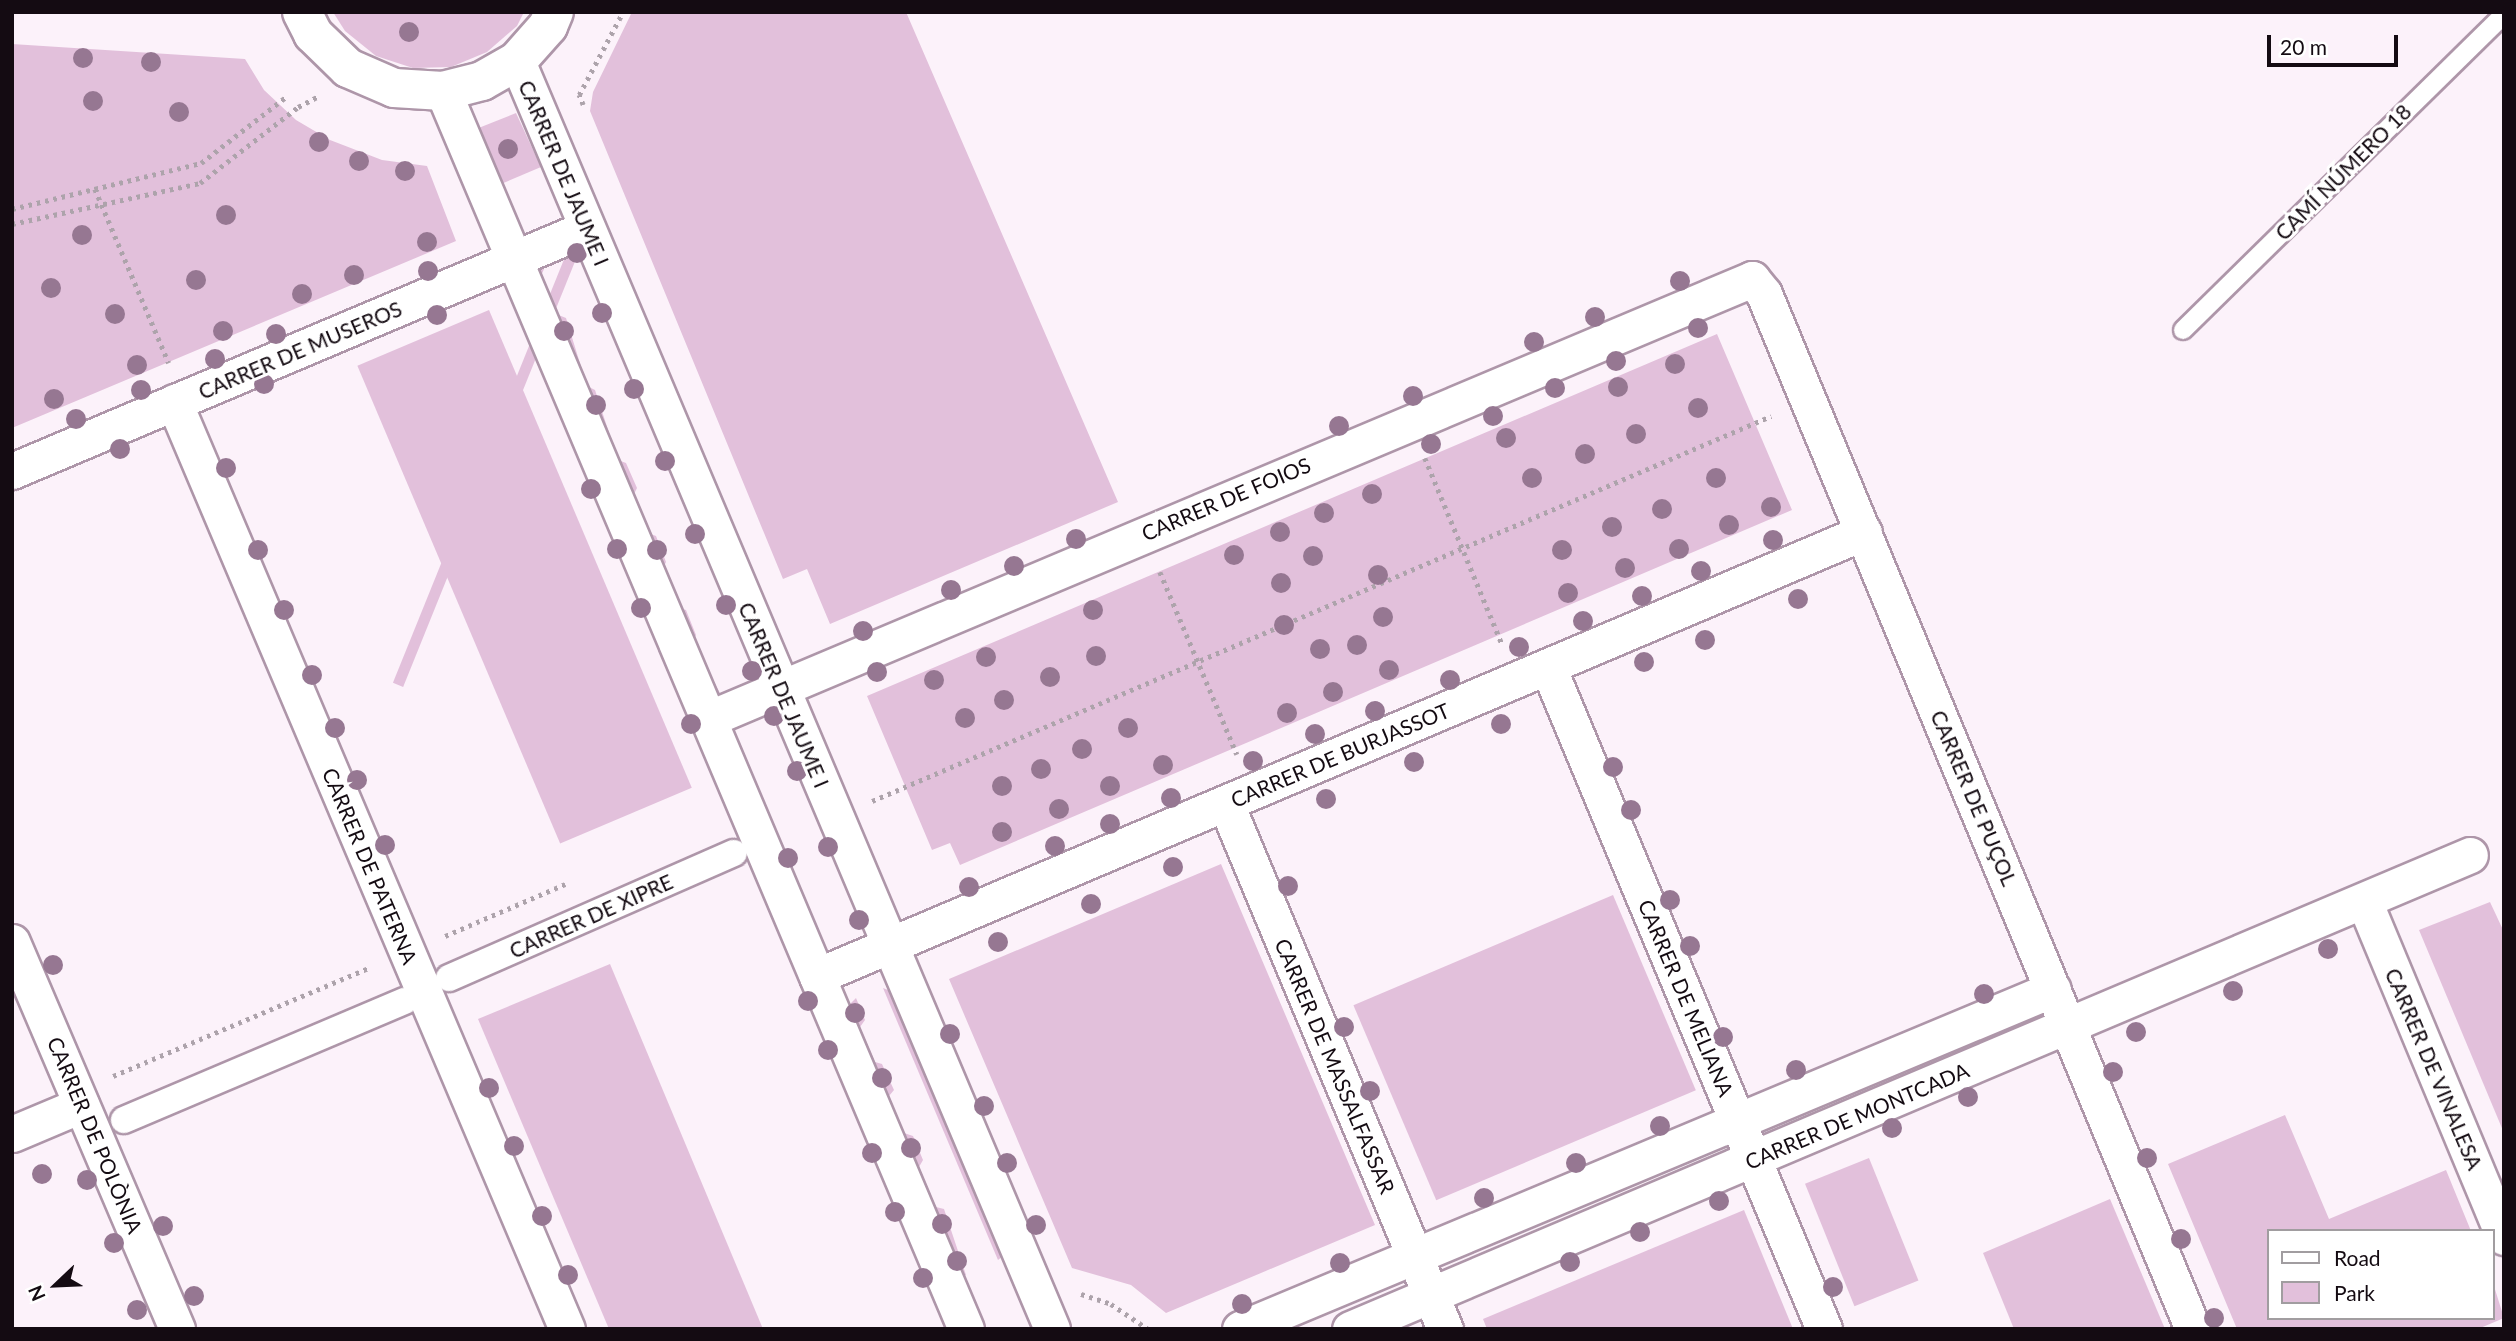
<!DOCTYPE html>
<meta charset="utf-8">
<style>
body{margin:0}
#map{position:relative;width:2516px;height:1341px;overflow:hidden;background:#fcf2fa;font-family:Lato,sans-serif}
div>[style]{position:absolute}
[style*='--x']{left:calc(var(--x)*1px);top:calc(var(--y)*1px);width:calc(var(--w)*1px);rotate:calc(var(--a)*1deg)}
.green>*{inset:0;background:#e2c0db;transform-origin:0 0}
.path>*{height:4.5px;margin-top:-2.25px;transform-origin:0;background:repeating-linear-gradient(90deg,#ada3ab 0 3.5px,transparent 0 8.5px)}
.roads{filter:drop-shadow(2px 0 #ae96a9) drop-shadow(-2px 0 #ae96a9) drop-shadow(0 2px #ae96a9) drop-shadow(0 -2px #ae96a9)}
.service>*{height:18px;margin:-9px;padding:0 9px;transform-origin:9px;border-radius:9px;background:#fff}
.pedestrian>*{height:26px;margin:-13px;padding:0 13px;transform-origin:13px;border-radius:13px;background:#fff}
.minor>*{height:35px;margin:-17.5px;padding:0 17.5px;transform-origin:17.5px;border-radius:17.5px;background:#fff}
.tertiary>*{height:38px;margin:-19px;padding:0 19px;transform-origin:19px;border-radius:19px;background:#fff}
.trees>*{width:20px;height:20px;margin:-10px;border-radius:50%;background:#967792}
span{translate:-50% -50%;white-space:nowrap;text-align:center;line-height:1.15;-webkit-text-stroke:6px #fff;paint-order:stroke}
.street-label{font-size:21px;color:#140b12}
.frame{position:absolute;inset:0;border:14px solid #140b12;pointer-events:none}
.legend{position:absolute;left:2267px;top:1229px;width:228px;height:91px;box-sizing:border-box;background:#fff;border:2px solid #a19da0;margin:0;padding:9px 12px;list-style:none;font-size:21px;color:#140b12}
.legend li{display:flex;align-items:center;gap:14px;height:35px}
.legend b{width:35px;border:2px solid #a19da0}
.north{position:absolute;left:21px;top:1250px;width:70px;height:70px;-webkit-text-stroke:5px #fff;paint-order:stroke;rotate:247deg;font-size:19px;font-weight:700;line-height:28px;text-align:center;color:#140b12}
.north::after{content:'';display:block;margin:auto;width:24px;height:32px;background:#140b12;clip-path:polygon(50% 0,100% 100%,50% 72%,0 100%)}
.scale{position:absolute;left:2267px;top:35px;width:131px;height:32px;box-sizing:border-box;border:4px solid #140b12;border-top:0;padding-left:9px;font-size:21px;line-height:24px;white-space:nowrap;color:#140b12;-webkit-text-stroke:5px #fff;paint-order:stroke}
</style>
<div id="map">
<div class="green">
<i style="clip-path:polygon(333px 12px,524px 12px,517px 26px,487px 52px,451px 67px,413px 68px,376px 56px,345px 31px)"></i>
<i style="clip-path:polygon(632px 12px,906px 12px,1118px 502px,830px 624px,807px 569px,783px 579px,590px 111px,593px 92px)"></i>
<i style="clip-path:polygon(12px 44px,245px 59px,264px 90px,296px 120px,330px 140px,382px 160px,427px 166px,456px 241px,12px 428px)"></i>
<i style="clip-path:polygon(516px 113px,541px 167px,494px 187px,476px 129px)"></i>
<i style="left:569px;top:247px;width:11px;height:470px;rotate:22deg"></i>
<i style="clip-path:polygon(540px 259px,544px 269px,541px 276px,556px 314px,566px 318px,587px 386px,595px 390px,618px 460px,626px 463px,637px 488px,633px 496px,648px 533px,656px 536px,666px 562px,662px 570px,677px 607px,686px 610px,696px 635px,693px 642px,721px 695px,715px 697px,530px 269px)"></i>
<i style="left:489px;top:310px;width:519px;height:143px;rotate:67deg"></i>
<i style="clip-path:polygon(1717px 334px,1792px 510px,960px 865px,950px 843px,932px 850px,867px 696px)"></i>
<i style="clip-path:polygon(1221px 864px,1375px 1225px,1166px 1313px,1131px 1285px,1072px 1268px,949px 979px)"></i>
<i style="left:1613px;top:895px;width:212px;height:282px;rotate:67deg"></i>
<i style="clip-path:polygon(2490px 902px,2504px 932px,2504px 1133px,2419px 930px)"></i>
<i style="clip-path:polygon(610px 964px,763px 1329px,609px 1329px,478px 1019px)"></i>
<i style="clip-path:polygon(883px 988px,893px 992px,1003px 1256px,998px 1260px)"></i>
<i style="clip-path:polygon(856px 998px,865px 1020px,860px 1027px,875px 1062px,882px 1064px,894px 1090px,889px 1096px,904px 1133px,913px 1136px,923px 1160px,919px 1167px,936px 1207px,944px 1209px,966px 1275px,962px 1276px,845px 1009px)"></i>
<i style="clip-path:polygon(2285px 1115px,2329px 1219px,2446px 1170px,2471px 1231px,2269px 1231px,2269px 1318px,2493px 1318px,2493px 1283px,2504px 1318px,2478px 1329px,2237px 1329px,2168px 1164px)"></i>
<i style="left:1869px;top:1158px;width:132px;height:69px;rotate:68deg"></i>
<i style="clip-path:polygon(2110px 1199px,2165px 1329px,2014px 1329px,1983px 1253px)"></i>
<i style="clip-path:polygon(1744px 1210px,1793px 1329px,1487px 1329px,1483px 1319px)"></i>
</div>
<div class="path">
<i style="--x:583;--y:105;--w:11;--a:-112"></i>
<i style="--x:579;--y:95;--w:94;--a:-62.1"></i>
<i style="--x:95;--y:189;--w:189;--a:67"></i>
<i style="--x:12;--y:209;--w:195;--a:-13.7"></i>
<i style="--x:201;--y:163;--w:109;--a:-37.9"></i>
<i style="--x:12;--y:224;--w:192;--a:-12.3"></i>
<i style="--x:200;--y:183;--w:124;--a:-37.8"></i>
<i style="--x:298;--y:107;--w:24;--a:-28"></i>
<i style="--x:1425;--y:458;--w:201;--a:67.5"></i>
<i style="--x:1160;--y:572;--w:198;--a:67.1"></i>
<i style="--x:872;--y:801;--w:978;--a:-23.18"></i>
<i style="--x:445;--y:936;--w:131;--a:-23.4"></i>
<i style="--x:113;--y:1076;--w:278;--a:-22.9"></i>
<i style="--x:1081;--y:1294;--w:32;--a:18"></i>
<i style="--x:1111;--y:1304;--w:45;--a:34"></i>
</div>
<div class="roads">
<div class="service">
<i style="--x:2183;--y:330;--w:450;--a:-44.5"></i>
</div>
<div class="pedestrian">
<i style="--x:449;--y:978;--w:311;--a:-23.7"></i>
<i style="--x:124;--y:1120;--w:305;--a:-23"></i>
</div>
<div class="minor">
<i style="--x:517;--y:61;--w:1376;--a:67.12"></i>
<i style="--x:443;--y:91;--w:1344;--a:67.1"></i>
<i style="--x:174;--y:402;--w:1007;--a:67.03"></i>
<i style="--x:12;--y:471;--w:624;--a:-22.91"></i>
<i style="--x:1548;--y:667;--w:717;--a:67.37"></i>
<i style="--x:708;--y:719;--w:1133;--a:-22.85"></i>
<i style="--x:1752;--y:279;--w:19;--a:51"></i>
<i style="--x:1764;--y:294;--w:1120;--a:67.49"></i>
<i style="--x:1226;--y:804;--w:569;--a:67.36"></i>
<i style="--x:2364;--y:901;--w:364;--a:67.4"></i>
<i style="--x:12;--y:942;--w:421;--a:66.9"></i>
<i style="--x:817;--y:976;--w:1137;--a:-22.98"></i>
<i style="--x:12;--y:1134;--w:75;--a:-22.8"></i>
<i style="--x:1240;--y:1329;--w:881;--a:-22.69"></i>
<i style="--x:1350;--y:1329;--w:1216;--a:-22.94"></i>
</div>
<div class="tertiary">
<i style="--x:302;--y:12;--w:25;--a:63"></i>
<i style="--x:313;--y:34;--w:49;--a:44.2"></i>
<i style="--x:348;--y:68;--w:50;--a:23.5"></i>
<i style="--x:394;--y:88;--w:49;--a:3.5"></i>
<i style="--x:443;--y:91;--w:40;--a:-14.4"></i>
<i style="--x:482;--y:81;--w:40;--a:-29.7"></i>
<i style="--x:517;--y:61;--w:47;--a:-48.5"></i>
<i style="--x:548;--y:26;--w:15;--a:-67"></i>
</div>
</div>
<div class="trees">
<i style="left:409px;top:32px"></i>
<i style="left:83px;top:58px"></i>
<i style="left:151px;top:62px"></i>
<i style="left:93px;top:101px"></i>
<i style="left:179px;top:112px"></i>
<i style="left:319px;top:142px"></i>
<i style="left:508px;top:149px"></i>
<i style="left:359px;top:161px"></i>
<i style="left:405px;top:171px"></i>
<i style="left:226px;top:215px"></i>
<i style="left:82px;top:235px"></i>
<i style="left:427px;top:242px"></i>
<i style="left:577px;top:253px"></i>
<i style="left:428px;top:271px"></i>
<i style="left:354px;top:275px"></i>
<i style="left:196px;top:280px"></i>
<i style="left:1680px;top:281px"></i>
<i style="left:51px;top:288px"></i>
<i style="left:302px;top:294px"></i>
<i style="left:602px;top:313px"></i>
<i style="left:115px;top:314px"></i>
<i style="left:437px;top:315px"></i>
<i style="left:1595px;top:317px"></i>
<i style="left:1698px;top:328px"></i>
<i style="left:223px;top:331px"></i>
<i style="left:564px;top:331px"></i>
<i style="left:276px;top:334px"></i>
<i style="left:1534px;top:342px"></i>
<i style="left:215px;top:359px"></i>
<i style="left:1616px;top:361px"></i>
<i style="left:1675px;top:364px"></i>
<i style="left:137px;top:365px"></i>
<i style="left:264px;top:384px"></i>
<i style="left:1618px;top:387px"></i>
<i style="left:1555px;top:388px"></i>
<i style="left:634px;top:389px"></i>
<i style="left:141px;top:390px"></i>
<i style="left:1413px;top:396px"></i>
<i style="left:54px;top:399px"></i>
<i style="left:596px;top:405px"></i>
<i style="left:1698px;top:408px"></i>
<i style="left:1493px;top:416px"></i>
<i style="left:76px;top:419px"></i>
<i style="left:1339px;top:426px"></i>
<i style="left:1636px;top:434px"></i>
<i style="left:1506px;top:438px"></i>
<i style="left:1431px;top:444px"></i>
<i style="left:120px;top:449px"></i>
<i style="left:1585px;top:454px"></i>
<i style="left:665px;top:461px"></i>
<i style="left:226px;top:468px"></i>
<i style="left:1532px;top:478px"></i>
<i style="left:1716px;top:478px"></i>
<i style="left:591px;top:489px"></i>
<i style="left:1372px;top:494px"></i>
<i style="left:1771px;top:507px"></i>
<i style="left:1662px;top:509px"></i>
<i style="left:1324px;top:513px"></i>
<i style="left:1729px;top:525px"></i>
<i style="left:1612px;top:527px"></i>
<i style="left:1280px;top:532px"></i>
<i style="left:695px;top:534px"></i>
<i style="left:1076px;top:539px"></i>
<i style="left:1773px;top:540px"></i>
<i style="left:617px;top:549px"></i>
<i style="left:1679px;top:549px"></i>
<i style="left:258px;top:550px"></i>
<i style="left:657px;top:550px"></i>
<i style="left:1562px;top:550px"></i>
<i style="left:1234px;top:555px"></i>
<i style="left:1313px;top:556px"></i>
<i style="left:1014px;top:566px"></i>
<i style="left:1625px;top:568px"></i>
<i style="left:1701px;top:571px"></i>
<i style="left:1378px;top:575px"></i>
<i style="left:1281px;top:583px"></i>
<i style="left:951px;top:590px"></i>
<i style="left:1568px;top:593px"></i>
<i style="left:1642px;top:596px"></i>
<i style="left:1798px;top:599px"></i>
<i style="left:726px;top:605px"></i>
<i style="left:641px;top:608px"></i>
<i style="left:284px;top:610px"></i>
<i style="left:1093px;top:610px"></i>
<i style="left:1383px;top:617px"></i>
<i style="left:1583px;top:621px"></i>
<i style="left:1284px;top:625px"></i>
<i style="left:863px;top:631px"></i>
<i style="left:1705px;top:640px"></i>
<i style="left:1357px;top:645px"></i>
<i style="left:1519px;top:647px"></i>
<i style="left:1320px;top:649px"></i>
<i style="left:1096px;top:656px"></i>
<i style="left:986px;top:657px"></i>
<i style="left:1644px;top:662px"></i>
<i style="left:1389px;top:670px"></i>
<i style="left:752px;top:671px"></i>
<i style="left:877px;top:672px"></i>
<i style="left:312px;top:675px"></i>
<i style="left:1050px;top:677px"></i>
<i style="left:934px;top:680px"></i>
<i style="left:1450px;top:680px"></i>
<i style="left:1333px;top:692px"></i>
<i style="left:1004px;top:700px"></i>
<i style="left:1375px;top:711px"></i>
<i style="left:1287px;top:713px"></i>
<i style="left:774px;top:716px"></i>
<i style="left:965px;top:718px"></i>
<i style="left:691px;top:724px"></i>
<i style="left:1501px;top:724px"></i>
<i style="left:335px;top:728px"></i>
<i style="left:1128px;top:728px"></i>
<i style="left:1315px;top:734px"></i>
<i style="left:1082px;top:749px"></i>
<i style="left:1253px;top:761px"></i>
<i style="left:1414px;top:762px"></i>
<i style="left:1163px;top:765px"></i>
<i style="left:1613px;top:767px"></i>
<i style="left:1041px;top:769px"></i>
<i style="left:797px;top:771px"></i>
<i style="left:357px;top:780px"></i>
<i style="left:1002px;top:786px"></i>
<i style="left:1110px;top:786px"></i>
<i style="left:1171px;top:798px"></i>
<i style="left:1326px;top:799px"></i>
<i style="left:1059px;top:809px"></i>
<i style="left:1631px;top:810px"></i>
<i style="left:1110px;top:824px"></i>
<i style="left:1002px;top:832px"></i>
<i style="left:385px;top:845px"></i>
<i style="left:1055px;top:846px"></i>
<i style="left:828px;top:847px"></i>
<i style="left:788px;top:858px"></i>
<i style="left:1173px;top:867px"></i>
<i style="left:1288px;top:886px"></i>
<i style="left:969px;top:887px"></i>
<i style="left:1670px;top:900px"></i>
<i style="left:1091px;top:904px"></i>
<i style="left:859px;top:920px"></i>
<i style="left:998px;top:942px"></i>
<i style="left:1690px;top:946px"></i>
<i style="left:2328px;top:949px"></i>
<i style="left:53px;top:965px"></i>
<i style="left:2233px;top:991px"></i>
<i style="left:1984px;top:994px"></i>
<i style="left:808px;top:1001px"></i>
<i style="left:855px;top:1013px"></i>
<i style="left:1344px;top:1027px"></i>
<i style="left:2136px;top:1032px"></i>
<i style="left:950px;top:1034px"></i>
<i style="left:1723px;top:1037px"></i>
<i style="left:828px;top:1050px"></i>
<i style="left:1796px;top:1070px"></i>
<i style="left:2113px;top:1072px"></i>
<i style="left:882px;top:1078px"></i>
<i style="left:489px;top:1088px"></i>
<i style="left:1370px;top:1091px"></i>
<i style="left:1968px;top:1097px"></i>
<i style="left:984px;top:1106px"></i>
<i style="left:1660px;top:1126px"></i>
<i style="left:1892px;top:1128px"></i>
<i style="left:514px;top:1146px"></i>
<i style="left:911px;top:1148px"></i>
<i style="left:872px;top:1153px"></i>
<i style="left:2147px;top:1158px"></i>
<i style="left:1007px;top:1163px"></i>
<i style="left:1576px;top:1163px"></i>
<i style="left:42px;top:1174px"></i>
<i style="left:87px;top:1180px"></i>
<i style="left:1484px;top:1198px"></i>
<i style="left:1719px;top:1201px"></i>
<i style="left:895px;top:1212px"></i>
<i style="left:542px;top:1216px"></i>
<i style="left:942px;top:1224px"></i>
<i style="left:1036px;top:1225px"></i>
<i style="left:163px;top:1226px"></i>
<i style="left:1640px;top:1232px"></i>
<i style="left:2181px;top:1239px"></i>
<i style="left:114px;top:1243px"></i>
<i style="left:957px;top:1261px"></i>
<i style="left:1570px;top:1262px"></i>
<i style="left:1340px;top:1263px"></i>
<i style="left:568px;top:1275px"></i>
<i style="left:923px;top:1278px"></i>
<i style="left:1833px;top:1287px"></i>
<i style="left:194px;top:1296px"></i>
<i style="left:1242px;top:1304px"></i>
<i style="left:137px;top:1310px"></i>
<i style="left:2214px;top:1318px"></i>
</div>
<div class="street-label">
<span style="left:2343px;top:172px;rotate:-45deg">CAMÍ NÚMERO 18</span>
<span style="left:564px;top:173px;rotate:67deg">CARRER DE JAUME I</span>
<span style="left:300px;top:350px;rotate:-23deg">CARRER DE MUSEROS</span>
<span style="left:1226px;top:499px;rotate:-23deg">CARRER DE FOIOS</span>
<span style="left:784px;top:695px;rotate:67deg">CARRER DE JAUME I</span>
<span style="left:1340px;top:755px;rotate:-23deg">CARRER DE BURJASSOT</span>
<span style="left:1974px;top:798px;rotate:67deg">CARRER DE PUÇOL</span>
<span style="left:370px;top:866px;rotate:67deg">CARRER DE PATERNA</span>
<span style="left:591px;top:916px;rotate:-24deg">CARRER DE XIPRE</span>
<span style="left:1686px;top:998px;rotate:67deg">CARRER DE MELIANA</span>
<span style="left:1335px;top:1066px;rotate:67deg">CARRER DE MASSALFASSAR</span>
<span style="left:2434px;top:1069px;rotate:67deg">CARRER DE VINALESA</span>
<span style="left:1857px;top:1116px;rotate:-23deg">CARRER DE MONTCADA</span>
<span style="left:95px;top:1135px;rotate:67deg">CARRER DE POLÒNIA</span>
</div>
<div class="frame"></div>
<ul class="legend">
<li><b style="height:9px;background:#fff"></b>Road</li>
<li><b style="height:19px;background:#e2c0db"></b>Park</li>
</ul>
<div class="north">N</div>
<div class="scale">20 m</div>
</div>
